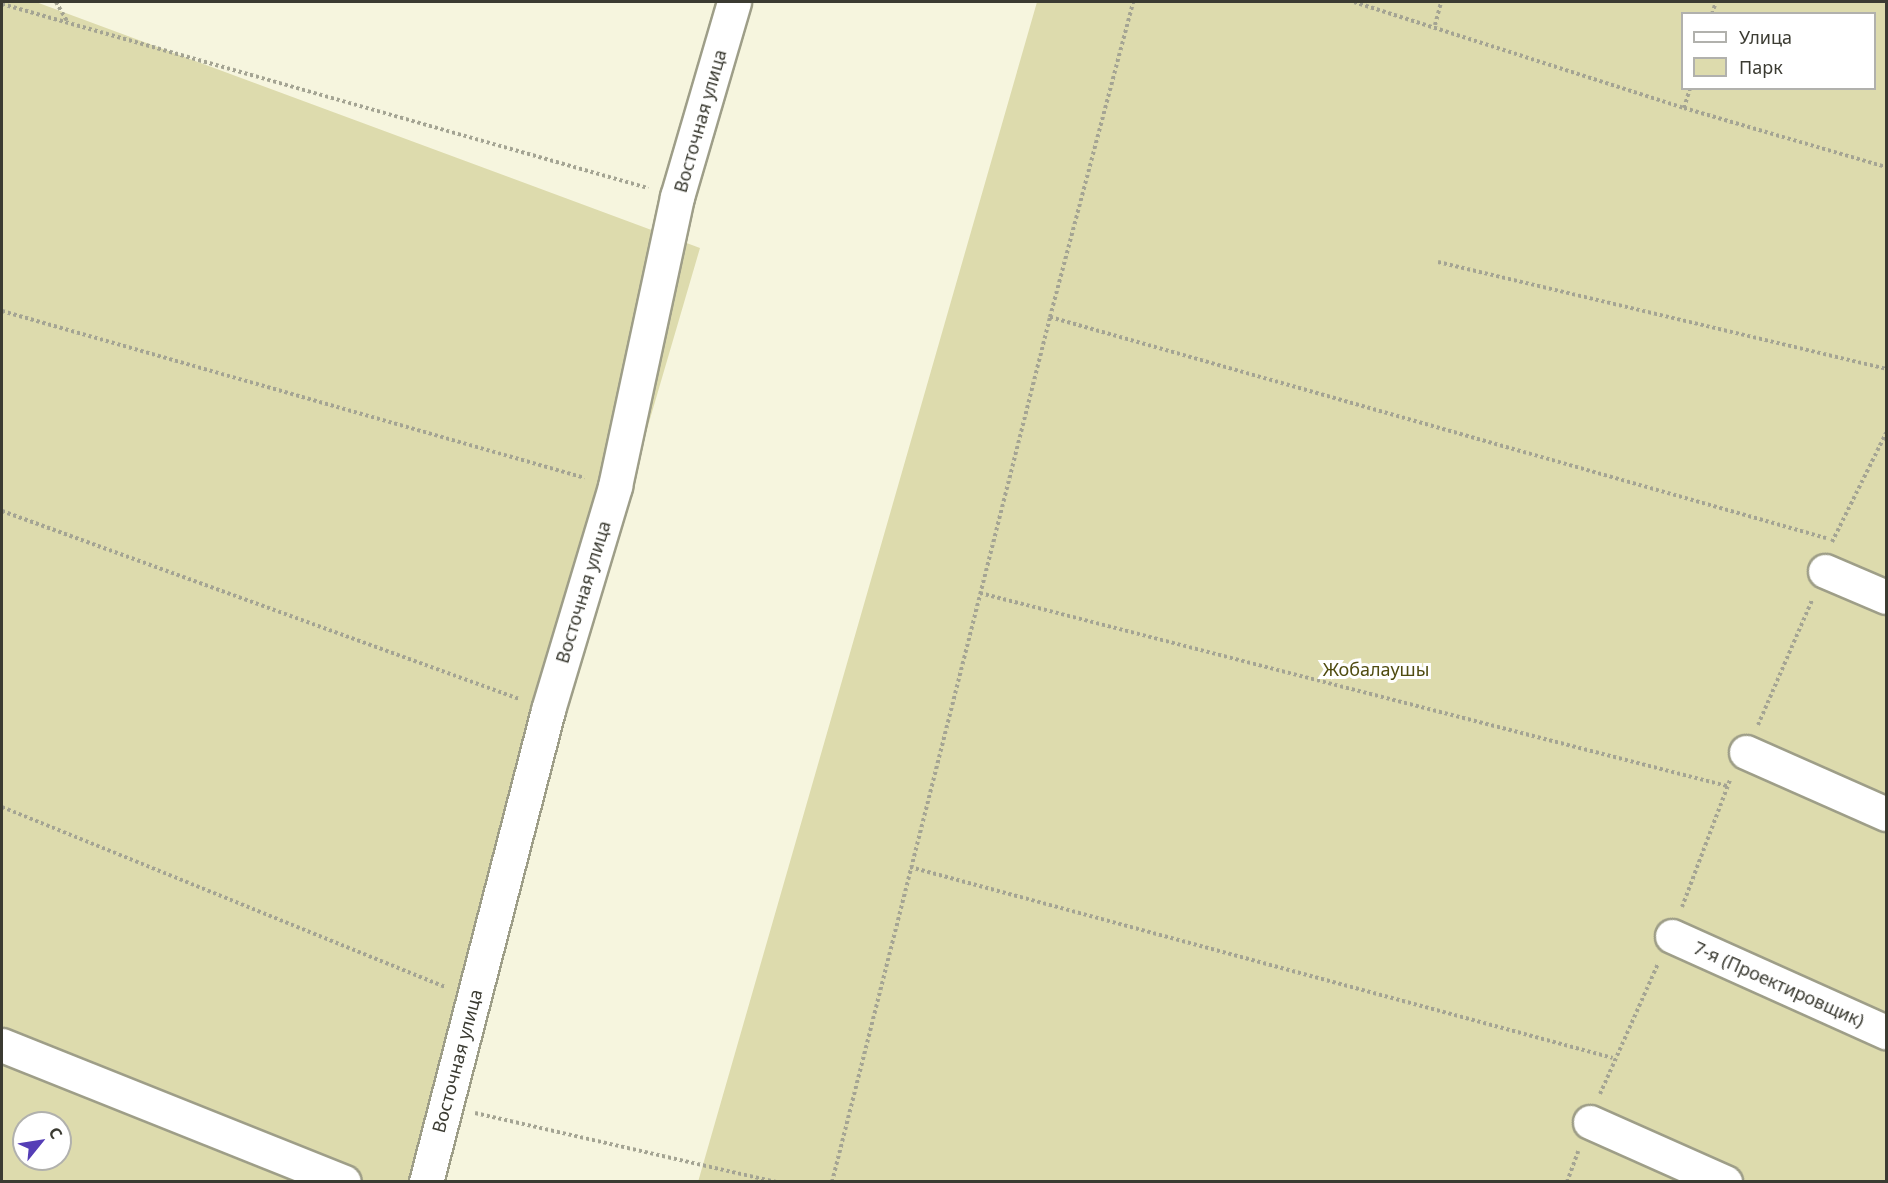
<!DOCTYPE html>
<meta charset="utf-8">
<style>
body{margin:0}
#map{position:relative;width:1888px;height:1183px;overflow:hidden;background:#f6f5de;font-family:"Noto Sans",sans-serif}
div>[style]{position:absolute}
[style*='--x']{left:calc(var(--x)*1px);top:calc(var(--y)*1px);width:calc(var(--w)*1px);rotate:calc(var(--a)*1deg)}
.green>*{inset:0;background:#dddbad}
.path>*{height:4px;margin-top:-2px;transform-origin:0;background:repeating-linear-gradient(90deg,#a4a493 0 3px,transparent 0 6px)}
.roads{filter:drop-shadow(2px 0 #9e9e88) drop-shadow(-2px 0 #9e9e88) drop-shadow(0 2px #9e9e88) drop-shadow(0 -2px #9e9e88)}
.minor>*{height:33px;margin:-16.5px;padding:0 16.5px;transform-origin:16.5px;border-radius:16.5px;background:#fff}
.secondary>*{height:33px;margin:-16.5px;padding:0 16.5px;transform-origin:16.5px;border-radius:16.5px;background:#fff}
span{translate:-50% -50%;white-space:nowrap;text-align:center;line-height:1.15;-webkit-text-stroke:6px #fff;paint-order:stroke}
.street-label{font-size:18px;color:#3b3b32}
.park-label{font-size:18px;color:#504c11}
.frame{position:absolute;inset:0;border:3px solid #3b3b32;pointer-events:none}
.legend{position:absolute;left:1681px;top:12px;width:195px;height:78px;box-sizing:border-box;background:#fff;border:2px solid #b1b1ad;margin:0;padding:8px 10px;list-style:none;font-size:18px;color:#3b3b32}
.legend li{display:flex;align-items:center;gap:12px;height:30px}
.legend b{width:30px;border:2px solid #b1b1ad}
.north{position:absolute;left:12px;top:1111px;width:60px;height:60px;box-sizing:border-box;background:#fff;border:2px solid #b1b1ad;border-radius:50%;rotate:60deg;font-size:16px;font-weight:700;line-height:24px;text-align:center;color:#3b3b32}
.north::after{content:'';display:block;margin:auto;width:21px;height:27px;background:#553eb6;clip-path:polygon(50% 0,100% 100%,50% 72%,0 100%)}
</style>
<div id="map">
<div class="green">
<i style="clip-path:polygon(evenodd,2px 2px,36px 2px,700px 248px,427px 1181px,2px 1182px,2px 2px,24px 1123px,60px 1123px,60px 1159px,24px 1159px,24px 1123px)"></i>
<i style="clip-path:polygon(evenodd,1037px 2px,1886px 2px,1886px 1181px,698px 1182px,1037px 2px,1682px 14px,1874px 14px,1874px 88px,1682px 88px,1682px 14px)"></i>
</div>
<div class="path">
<i style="--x:56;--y:2;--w:22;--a:60"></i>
<i style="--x:1354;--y:2;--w:347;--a:17.8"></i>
<i style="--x:1684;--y:108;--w:210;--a:16.3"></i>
<i style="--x:2;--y:4;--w:672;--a:15.9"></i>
<i style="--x:1712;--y:14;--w:13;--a:-72"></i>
<i style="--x:1435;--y:25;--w:24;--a:-75"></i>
<i style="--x:1684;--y:108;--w:21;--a:-73"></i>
<i style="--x:1438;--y:262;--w:461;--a:13.4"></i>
<i style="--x:2;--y:311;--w:606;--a:15.98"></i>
<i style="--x:1050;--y:317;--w:807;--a:15.9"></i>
<i style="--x:2;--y:511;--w:550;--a:19.98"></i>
<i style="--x:1832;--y:542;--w:122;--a:-63.6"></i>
<i style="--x:980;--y:593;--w:772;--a:14.49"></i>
<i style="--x:1758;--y:725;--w:136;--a:-66.6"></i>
<i style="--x:2;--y:807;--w:478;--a:22.1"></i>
<i style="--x:910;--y:867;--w:728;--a:15.2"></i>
<i style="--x:1682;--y:907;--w:136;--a:-69.3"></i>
<i style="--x:1600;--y:1094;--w:142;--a:-66"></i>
<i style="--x:475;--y:1113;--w:309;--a:12.9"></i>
<i style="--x:832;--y:1182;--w:892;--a:-75.85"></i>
<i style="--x:1050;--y:317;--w:326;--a:-75.2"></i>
<i style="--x:1567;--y:1182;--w:33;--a:-70"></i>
</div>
<div class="roads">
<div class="minor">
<i style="--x:1825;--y:571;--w:66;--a:23.1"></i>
<i style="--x:1746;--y:752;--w:153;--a:23.9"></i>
<i style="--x:1672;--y:936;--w:235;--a:24.2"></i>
<i style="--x:2;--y:1045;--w:368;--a:21.8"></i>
<i style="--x:1590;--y:1122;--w:148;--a:24"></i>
</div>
<div class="secondary">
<i style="--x:426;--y:1182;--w:488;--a:-75.5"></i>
<i style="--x:548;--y:710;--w:234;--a:-73.3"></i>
<i style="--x:615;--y:486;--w:296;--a:-77.9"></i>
<i style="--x:677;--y:197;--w:203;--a:-73.7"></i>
</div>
</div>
<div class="street-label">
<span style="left:700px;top:121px;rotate:-74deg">Восточная улица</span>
<span style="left:583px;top:592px;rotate:-73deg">Восточная улица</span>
<span style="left:1779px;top:984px;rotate:24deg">7-я (Проектировщик)</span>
<span style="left:457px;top:1061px;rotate:-75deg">Восточная улица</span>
</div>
<div class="park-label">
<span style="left:1376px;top:669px">Жобалаушы</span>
</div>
<div class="frame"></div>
<ul class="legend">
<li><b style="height:8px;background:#fff"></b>Улица</li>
<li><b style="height:16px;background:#dddbad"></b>Парк</li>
</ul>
<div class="north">С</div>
</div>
